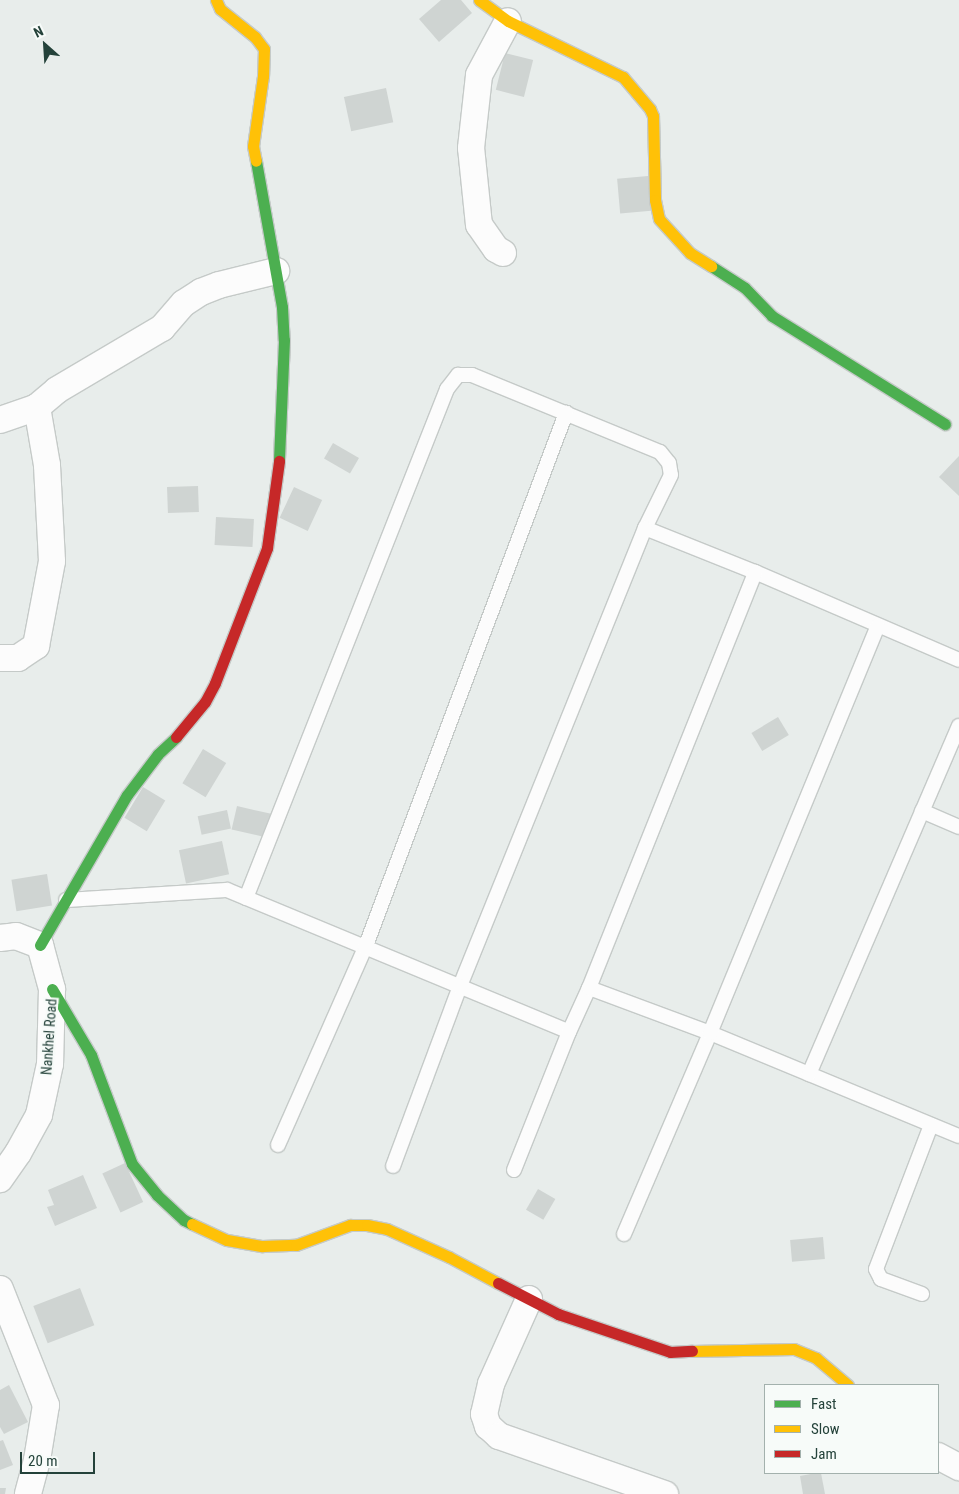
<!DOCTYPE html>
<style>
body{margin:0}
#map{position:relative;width:959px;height:1494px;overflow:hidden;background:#e8edeb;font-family:"Roboto Condensed",sans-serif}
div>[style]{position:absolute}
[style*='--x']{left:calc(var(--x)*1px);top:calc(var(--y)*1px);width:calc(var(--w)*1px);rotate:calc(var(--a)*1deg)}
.building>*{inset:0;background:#cfd4d2;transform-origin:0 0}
.roads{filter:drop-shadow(1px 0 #c5cac8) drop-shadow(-1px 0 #c5cac8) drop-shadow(0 1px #c5cac8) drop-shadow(0 -1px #c5cac8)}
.lane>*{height:14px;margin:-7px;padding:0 7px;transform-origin:7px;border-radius:7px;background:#fcfcfc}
.street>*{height:26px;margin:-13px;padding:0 13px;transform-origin:13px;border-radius:13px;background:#fcfcfc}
.fast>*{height:11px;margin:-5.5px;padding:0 5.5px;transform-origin:5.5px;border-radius:5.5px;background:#4caf50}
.slow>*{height:11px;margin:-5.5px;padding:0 5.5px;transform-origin:5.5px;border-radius:5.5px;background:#ffc107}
.jam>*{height:11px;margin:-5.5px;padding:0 5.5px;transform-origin:5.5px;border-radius:5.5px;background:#c62828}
span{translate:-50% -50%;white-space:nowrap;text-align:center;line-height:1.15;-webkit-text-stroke:4.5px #f7fbf9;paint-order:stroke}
.street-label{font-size:14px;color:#24423a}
.legend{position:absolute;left:764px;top:1384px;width:175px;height:90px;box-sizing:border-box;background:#f7fbf9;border:1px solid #a3b1ad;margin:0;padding:6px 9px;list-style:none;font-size:15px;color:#24423a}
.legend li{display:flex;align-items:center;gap:10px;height:25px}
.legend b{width:25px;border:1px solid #a3b1ad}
.north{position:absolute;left:20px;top:20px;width:50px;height:50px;-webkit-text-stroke:4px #f7fbf9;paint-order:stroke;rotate:334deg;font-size:14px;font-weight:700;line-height:20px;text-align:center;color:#24423a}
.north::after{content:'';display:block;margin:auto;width:18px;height:22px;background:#24423a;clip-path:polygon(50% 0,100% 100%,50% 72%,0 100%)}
.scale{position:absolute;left:20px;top:1452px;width:75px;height:22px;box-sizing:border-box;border:2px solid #24423a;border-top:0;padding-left:6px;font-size:15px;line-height:18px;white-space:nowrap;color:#24423a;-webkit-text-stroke:4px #f7fbf9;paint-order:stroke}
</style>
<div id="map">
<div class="building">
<i style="clip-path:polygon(441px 0,461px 0,472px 13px,439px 42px,419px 19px)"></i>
<i style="left:505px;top:53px;width:29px;height:38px;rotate:14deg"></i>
<i style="left:386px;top:88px;width:35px;height:43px;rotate:78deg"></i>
<i style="left:648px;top:176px;width:35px;height:31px;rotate:85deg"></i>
<i style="left:333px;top:443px;width:30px;height:18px;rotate:30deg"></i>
<i style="clip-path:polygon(959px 456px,959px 496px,939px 477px)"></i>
<i style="left:198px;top:486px;width:26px;height:31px;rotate:88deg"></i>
<i style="left:294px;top:487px;width:31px;height:34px;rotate:25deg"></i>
<i style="left:216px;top:517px;width:38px;height:28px;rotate:3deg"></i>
<i style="left:778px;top:717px;width:21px;height:31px;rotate:59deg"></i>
<i style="left:203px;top:749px;width:27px;height:40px;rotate:31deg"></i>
<i style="left:143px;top:787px;width:26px;height:36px;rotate:31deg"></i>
<i style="left:237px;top:806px;width:35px;height:24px;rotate:13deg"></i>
<i style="left:227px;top:810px;width:19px;height:30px;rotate:78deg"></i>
<i style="left:222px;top:841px;width:34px;height:44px;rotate:78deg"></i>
<i style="left:47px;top:874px;width:32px;height:36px;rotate:81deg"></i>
<i style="left:125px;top:1163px;width:43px;height:25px;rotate:65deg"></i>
<i style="clip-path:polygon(83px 1175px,97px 1208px,55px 1226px,47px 1207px,54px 1205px,48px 1190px)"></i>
<i style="left:538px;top:1189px;width:20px;height:24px;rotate:30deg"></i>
<i style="left:823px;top:1237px;width:22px;height:33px;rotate:85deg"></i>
<i style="left:80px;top:1288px;width:40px;height:50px;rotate:69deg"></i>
<i style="clip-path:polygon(9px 1385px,28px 1422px,4px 1434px,0 1427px,0 1390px)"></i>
<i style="clip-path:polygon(3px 1440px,13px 1465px,0 1470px,0 1441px)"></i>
<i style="clip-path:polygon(816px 1473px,821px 1473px,825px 1494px,803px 1494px,800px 1476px)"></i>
<i style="clip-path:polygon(0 1488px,6px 1488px,5px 1494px,0 1494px)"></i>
</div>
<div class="roads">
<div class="lane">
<i style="--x:645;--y:528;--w:118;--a:21.8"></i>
<i style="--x:755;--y:572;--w:222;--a:23.3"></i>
<i style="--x:922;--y:811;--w:40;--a:23.4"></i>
<i style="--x:246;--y:898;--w:547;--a:-68.45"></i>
<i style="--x:447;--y:389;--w:18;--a:-52"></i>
<i style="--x:458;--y:375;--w:14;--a:0"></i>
<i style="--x:472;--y:375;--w:203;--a:22.3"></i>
<i style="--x:660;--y:452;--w:14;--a:51"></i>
<i style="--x:669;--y:463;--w:12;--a:81"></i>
<i style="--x:671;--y:475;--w:59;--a:116.1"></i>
<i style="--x:645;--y:528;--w:494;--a:112"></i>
<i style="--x:460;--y:986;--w:192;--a:110.4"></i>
<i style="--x:66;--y:900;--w:161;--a:-3.6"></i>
<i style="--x:227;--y:890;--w:370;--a:22.5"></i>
<i style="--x:589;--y:988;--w:129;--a:20.4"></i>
<i style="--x:710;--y:1033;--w:269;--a:22.5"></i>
<i style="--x:809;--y:1074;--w:379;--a:-66.7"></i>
<i style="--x:278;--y:1145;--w:215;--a:-66.2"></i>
<i style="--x:365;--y:948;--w:572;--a:-69.41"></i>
<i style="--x:514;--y:1170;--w:149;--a:-68.3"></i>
<i style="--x:569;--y:1032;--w:48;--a:-65.6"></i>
<i style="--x:589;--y:988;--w:448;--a:-68.2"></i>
<i style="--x:624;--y:1234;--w:219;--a:-66.8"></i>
<i style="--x:710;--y:1033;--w:440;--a:-67.6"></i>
<i style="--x:922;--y:1294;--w:44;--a:-159.9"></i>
<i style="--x:881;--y:1279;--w:11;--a:-117"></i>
<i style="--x:876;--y:1269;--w:154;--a:-69.1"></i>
</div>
<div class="street">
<i style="--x:503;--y:253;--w:8;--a:-150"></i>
<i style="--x:496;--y:249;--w:29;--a:-125"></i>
<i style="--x:479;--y:225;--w:77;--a:-95.9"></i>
<i style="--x:471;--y:148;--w:73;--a:-83.7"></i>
<i style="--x:479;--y:75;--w:61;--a:-61.8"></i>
<i style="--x:0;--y:420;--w:39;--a:-19"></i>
<i style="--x:37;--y:407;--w:26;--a:-40"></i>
<i style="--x:57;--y:390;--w:122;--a:-30.6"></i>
<i style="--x:162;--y:328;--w:33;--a:-49"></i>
<i style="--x:184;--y:303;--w:20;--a:-33"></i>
<i style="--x:201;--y:292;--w:19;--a:-21"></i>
<i style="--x:219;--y:285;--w:59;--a:-13.8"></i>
<i style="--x:0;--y:658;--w:18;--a:0"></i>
<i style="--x:18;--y:658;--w:22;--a:-34"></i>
<i style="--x:36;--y:646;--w:86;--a:-79.3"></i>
<i style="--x:52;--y:561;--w:96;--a:-93"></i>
<i style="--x:47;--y:465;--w:59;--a:-99.8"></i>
<i style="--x:0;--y:938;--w:16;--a:-7"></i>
<i style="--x:16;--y:936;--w:26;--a:21"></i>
<i style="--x:40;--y:945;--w:46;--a:74.7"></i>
<i style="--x:52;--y:989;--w:75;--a:91.5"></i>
<i style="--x:50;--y:1064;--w:52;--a:102.2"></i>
<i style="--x:39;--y:1115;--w:43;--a:118.9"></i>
<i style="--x:18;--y:1153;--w:32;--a:125"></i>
<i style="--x:0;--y:1289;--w:125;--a:68.4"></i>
<i style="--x:46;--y:1405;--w:56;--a:99.3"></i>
<i style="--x:37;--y:1460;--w:35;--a:105"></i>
<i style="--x:529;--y:1299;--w:93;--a:114.1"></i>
<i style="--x:491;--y:1384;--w:31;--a:103"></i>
<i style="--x:484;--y:1414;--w:13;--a:72"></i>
<i style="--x:488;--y:1426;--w:15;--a:42"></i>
<i style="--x:499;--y:1436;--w:176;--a:19.3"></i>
<i style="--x:938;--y:1456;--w:24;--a:28"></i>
</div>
<div class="fast">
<i style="--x:256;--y:161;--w:148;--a:79.9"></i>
<i style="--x:282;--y:307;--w:33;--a:87"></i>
<i style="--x:284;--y:340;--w:121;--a:92.4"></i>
<i style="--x:711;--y:266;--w:40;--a:32.9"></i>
<i style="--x:745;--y:288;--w:39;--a:46"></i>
<i style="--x:772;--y:316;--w:204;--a:32"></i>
<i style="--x:40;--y:945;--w:173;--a:-59.9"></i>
<i style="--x:127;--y:795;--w:51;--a:-52.9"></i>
<i style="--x:158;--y:754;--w:25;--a:-43"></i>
<i style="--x:52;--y:989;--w:77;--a:59.4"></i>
<i style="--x:91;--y:1055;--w:116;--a:69.4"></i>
<i style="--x:132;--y:1164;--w:40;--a:51"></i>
<i style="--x:157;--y:1195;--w:37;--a:43"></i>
<i style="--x:184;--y:1220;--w:9;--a:27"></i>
</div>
<div class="slow">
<i style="--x:216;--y:0;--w:10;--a:66"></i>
<i style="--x:220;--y:9;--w:45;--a:38.7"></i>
<i style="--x:255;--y:37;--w:15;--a:53"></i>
<i style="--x:264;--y:49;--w:27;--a:92"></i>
<i style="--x:263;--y:76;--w:71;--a:98.1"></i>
<i style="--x:253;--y:146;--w:15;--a:79"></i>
<i style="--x:479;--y:0;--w:36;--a:36"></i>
<i style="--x:508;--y:21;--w:128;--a:26"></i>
<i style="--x:623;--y:77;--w:42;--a:49.8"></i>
<i style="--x:650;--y:109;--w:8;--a:67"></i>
<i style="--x:653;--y:116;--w:84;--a:88.6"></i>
<i style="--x:655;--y:200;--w:19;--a:78"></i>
<i style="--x:659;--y:219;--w:46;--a:47.6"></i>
<i style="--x:690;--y:253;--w:25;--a:32"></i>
<i style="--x:192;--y:1224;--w:38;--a:25"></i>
<i style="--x:227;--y:1240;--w:36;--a:10"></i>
<i style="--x:262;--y:1246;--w:34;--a:-2"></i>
<i style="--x:296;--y:1245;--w:58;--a:-20.3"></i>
<i style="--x:350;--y:1225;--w:17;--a:0"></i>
<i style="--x:367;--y:1225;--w:20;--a:11"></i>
<i style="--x:387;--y:1229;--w:68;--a:24.3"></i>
<i style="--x:449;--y:1257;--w:55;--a:28"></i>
<i style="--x:692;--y:1351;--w:102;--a:-1.1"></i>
<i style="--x:794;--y:1349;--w:24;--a:22"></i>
<i style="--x:816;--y:1358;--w:42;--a:40.2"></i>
</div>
<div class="jam">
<i style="--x:176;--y:737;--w:45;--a:-50.4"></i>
<i style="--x:205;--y:702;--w:21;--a:-62"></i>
<i style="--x:215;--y:683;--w:145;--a:-68.9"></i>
<i style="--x:267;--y:548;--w:88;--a:-82.1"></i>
<i style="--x:498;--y:1283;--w:68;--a:27.3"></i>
<i style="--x:558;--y:1314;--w:118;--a:18.7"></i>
<i style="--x:670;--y:1352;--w:22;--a:-3"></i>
</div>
</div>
<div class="street-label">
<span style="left:49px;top:1037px;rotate:-86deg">Nankhel Road</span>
</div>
<ul class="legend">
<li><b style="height:6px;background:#4caf50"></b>Fast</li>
<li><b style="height:6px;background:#ffc107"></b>Slow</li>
<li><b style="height:6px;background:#c62828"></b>Jam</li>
</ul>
<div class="north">N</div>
<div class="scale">20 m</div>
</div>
